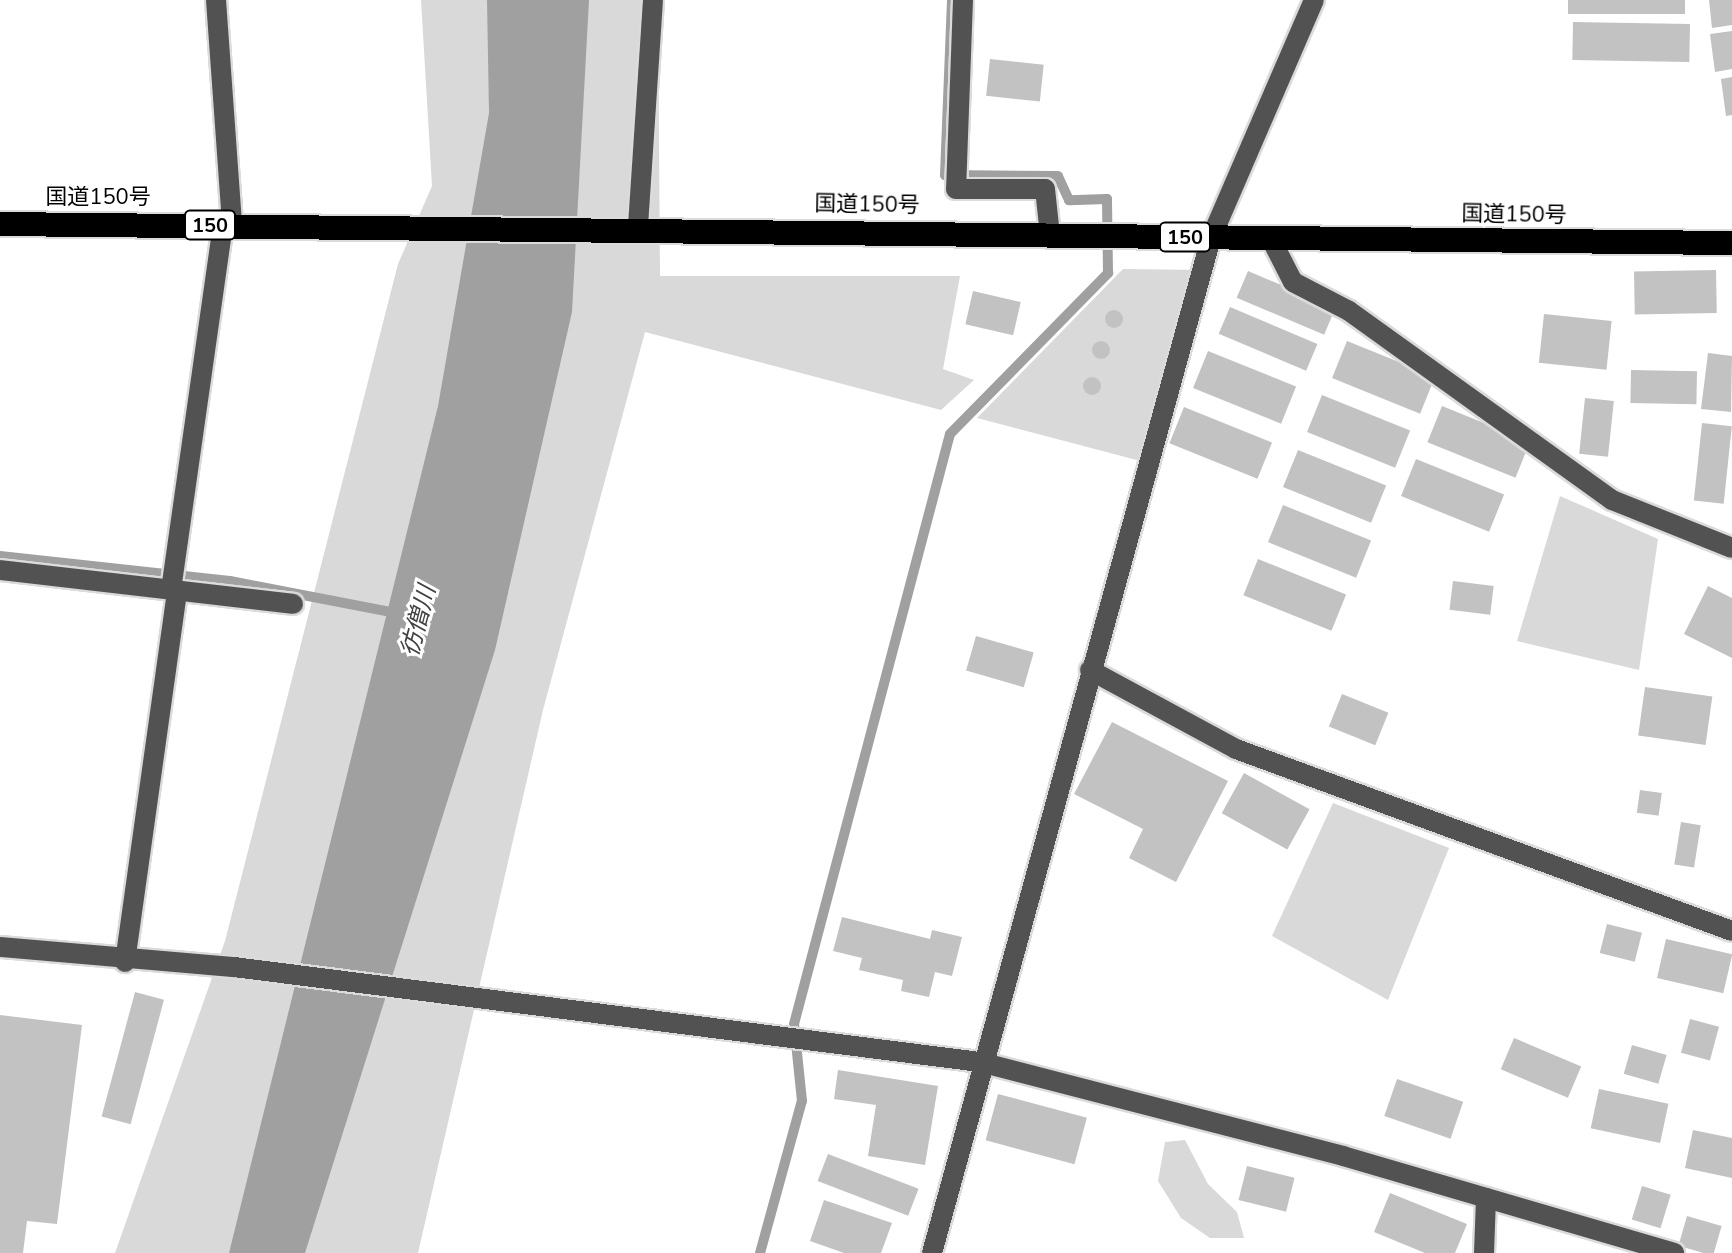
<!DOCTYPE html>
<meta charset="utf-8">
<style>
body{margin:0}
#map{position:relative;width:1732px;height:1253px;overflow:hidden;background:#fff;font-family:"Nunito Sans","Noto Sans JP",sans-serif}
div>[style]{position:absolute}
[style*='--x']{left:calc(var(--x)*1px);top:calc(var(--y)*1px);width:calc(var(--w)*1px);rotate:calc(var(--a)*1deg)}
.green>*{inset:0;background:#d9d9d9}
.water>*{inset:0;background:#a0a0a0}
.stream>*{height:10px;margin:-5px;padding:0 5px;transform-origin:5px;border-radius:5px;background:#a0a0a0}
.building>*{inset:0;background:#c2c2c2;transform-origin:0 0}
.round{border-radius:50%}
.roads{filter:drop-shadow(2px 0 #dbdbdb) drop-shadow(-2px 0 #dbdbdb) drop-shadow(0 2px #dbdbdb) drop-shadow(0 -2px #dbdbdb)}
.minor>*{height:20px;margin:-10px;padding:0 10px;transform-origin:10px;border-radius:10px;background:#525252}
.highway>*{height:24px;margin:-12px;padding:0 12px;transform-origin:12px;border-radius:12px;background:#000}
span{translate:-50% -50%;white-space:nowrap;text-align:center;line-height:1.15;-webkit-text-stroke:6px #fff;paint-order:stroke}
.shield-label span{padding:2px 6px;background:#fff;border:2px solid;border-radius:6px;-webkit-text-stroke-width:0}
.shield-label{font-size:20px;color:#000;font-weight:700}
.street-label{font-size:22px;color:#000}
.water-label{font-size:24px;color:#414141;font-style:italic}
</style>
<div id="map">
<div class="green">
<i style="clip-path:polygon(421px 0,658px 0,660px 276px,960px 276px,943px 369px,974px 380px,941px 410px,645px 332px,543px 710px,418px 1253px,115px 1253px,225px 941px,398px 264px,432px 186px)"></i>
<i style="clip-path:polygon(1123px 269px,1203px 270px,1148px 463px,977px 418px)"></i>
<i style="clip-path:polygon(1560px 496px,1658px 539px,1639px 670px,1517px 641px)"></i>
<i style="clip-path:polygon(1333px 803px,1449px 848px,1388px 1000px,1272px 936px)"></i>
<i style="clip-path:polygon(1185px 1140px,1208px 1184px,1237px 1212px,1244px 1238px,1210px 1238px,1181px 1218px,1158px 1181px,1165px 1142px)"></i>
</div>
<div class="water">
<i style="clip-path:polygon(487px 0,589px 0,572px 312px,495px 650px,305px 1253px,229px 1253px,438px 406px,489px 113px)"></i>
</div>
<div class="stream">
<i style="--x:0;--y:556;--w:231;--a:6.2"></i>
<i style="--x:230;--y:581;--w:175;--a:10.9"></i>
<i style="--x:760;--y:1253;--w:158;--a:-74.6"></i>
<i style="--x:802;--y:1101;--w:77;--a:-95.9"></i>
<i style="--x:794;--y:1024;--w:610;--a:-75.19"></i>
<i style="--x:950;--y:434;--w:226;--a:-45.5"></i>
<i style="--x:1108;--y:273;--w:74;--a:-90.8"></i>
<i style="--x:1107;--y:199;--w:38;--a:178"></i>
<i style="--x:1069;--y:200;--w:26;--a:-115"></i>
<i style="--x:1058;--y:176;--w:113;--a:-179.5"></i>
<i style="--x:945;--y:175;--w:175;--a:-87.7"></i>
</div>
<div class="building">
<i style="left:1568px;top:0;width:117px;height:14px"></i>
<i style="clip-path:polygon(1709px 0,1732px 0,1732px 25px,1712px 28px)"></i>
<i style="left:1573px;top:22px;width:117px;height:38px;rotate:1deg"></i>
<i style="clip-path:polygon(1732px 31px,1732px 69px,1715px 72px,1710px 34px)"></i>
<i style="left:990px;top:59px;width:54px;height:37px;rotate:6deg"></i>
<i style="clip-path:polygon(1732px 77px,1732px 115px,1726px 116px,1721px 79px)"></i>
<i style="left:1716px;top:270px;width:43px;height:82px;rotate:89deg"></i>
<i style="left:1248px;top:271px;width:95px;height:29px;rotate:23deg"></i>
<i style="left:973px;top:291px;width:49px;height:34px;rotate:13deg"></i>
<i style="left:1230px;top:307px;width:95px;height:29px;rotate:23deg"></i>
<i class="round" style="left:1105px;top:310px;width:18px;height:18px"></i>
<i style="left:1544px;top:314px;width:68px;height:49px;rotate:6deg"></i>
<i class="round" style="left:1092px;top:341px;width:18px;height:18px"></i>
<i style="left:1347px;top:341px;width:95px;height:40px;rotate:22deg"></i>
<i style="left:1208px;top:351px;width:95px;height:40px;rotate:22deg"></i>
<i style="clip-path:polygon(1708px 353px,1732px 356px,1731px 412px,1701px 409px)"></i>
<i style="left:1631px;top:370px;width:66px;height:33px;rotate:1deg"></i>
<i class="round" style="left:1083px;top:377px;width:18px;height:18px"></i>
<i style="left:1322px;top:395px;width:95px;height:40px;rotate:22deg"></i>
<i style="left:1585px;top:398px;width:29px;height:56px;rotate:6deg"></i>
<i style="left:1442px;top:406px;width:95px;height:39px;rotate:22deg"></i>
<i style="left:1184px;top:407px;width:95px;height:39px;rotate:22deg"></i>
<i style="left:1702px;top:423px;width:30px;height:78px;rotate:6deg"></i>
<i style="left:1298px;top:450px;width:95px;height:40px;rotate:22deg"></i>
<i style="left:1416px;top:459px;width:95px;height:40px;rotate:22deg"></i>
<i style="left:1283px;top:505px;width:95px;height:40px;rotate:22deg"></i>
<i style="left:1258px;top:559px;width:95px;height:39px;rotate:22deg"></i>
<i style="left:1453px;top:581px;width:41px;height:29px;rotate:7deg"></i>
<i style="clip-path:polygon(1708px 586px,1732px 598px,1732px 658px,1684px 634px)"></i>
<i style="left:976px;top:636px;width:60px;height:36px;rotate:16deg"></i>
<i style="left:1645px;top:687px;width:68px;height:49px;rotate:8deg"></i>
<i style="left:1342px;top:694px;width:50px;height:35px;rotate:22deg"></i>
<i style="clip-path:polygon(1112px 722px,1228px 781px,1176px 882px,1129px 858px,1143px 829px,1074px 794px)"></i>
<i style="left:1244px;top:773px;width:75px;height:46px;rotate:29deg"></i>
<i style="left:1640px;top:790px;width:22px;height:23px;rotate:8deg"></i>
<i style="left:1681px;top:822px;width:20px;height:43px;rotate:9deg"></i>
<i style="clip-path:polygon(842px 917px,930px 939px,932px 930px,962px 937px,952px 976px,935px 972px,929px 997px,901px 991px,903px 980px,859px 970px,862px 958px,833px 951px)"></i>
<i style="left:1607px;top:924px;width:36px;height:30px;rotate:14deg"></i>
<i style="left:1666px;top:939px;width:68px;height:40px;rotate:13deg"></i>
<i style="left:135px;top:992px;width:30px;height:129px;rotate:15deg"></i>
<i style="clip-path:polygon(0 1015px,82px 1025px,57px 1224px,27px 1221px,23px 1253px,0 1253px)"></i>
<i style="left:1690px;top:1019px;width:30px;height:35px;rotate:15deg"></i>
<i style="left:1514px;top:1038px;width:73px;height:34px;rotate:23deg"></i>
<i style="left:1632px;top:1045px;width:36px;height:30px;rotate:16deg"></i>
<i style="clip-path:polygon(838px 1070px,938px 1086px,925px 1165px,868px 1156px,876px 1105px,834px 1099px)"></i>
<i style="left:1397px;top:1079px;width:70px;height:39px;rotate:19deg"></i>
<i style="left:1599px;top:1089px;width:71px;height:40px;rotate:12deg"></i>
<i style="left:998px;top:1094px;width:92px;height:48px;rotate:15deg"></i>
<i style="clip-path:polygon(1693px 1130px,1732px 1138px,1732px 1178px,1685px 1168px)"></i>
<i style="left:828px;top:1154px;width:97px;height:29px;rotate:21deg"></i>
<i style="left:1247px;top:1166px;width:49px;height:35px;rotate:14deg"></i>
<i style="left:1642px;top:1186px;width:30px;height:35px;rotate:17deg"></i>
<i style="clip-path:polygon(1390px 1193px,1467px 1224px,1455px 1253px,1425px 1253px,1374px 1232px)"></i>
<i style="clip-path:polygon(824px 1200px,892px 1223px,881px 1253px,844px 1253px,810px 1241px)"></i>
<i style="left:1687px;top:1216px;width:36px;height:31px;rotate:16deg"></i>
</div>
<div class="roads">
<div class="minor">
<i style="--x:216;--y:0;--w:226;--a:85.9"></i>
<i style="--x:963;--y:0;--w:189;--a:92.1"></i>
<i style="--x:956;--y:189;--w:89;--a:0"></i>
<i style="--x:1045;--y:189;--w:46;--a:83.8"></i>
<i style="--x:638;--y:226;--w:226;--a:-86.2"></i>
<i style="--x:1271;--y:239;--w:48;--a:62.9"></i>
<i style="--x:1293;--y:282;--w:63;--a:27.4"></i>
<i style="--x:1349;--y:311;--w:324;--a:35.7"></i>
<i style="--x:1612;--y:500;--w:129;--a:21.8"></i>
<i style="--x:0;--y:570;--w:295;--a:6.6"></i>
<i style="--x:171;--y:590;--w:369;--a:-81.9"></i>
<i style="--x:1090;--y:670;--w:166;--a:28.4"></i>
<i style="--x:1236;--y:749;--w:528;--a:20.15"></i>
<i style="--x:0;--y:947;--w:235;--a:4.9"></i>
<i style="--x:234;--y:967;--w:752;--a:7.26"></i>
<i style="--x:980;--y:1062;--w:375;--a:14.5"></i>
<i style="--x:1343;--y:1156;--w:345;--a:16.3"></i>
<i style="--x:125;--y:962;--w:375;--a:-82"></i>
<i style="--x:932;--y:1253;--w:1053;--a:-74.63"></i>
<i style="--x:1211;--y:238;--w:259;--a:-66.6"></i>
<i style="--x:1484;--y:1253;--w:55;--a:-87.9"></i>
</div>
<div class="highway">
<i style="--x:0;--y:224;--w:1732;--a:0.63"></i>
</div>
</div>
<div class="shield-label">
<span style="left:210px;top:225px">150</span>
<span style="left:1185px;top:237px">150</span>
</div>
<div class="street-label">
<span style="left:98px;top:198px">国道150号</span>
<span style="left:867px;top:205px;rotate:1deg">国道150号</span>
<span style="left:1514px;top:215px;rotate:1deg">国道150号</span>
</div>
<div class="water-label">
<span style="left:419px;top:621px;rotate:-75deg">彷僧川</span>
</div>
</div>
